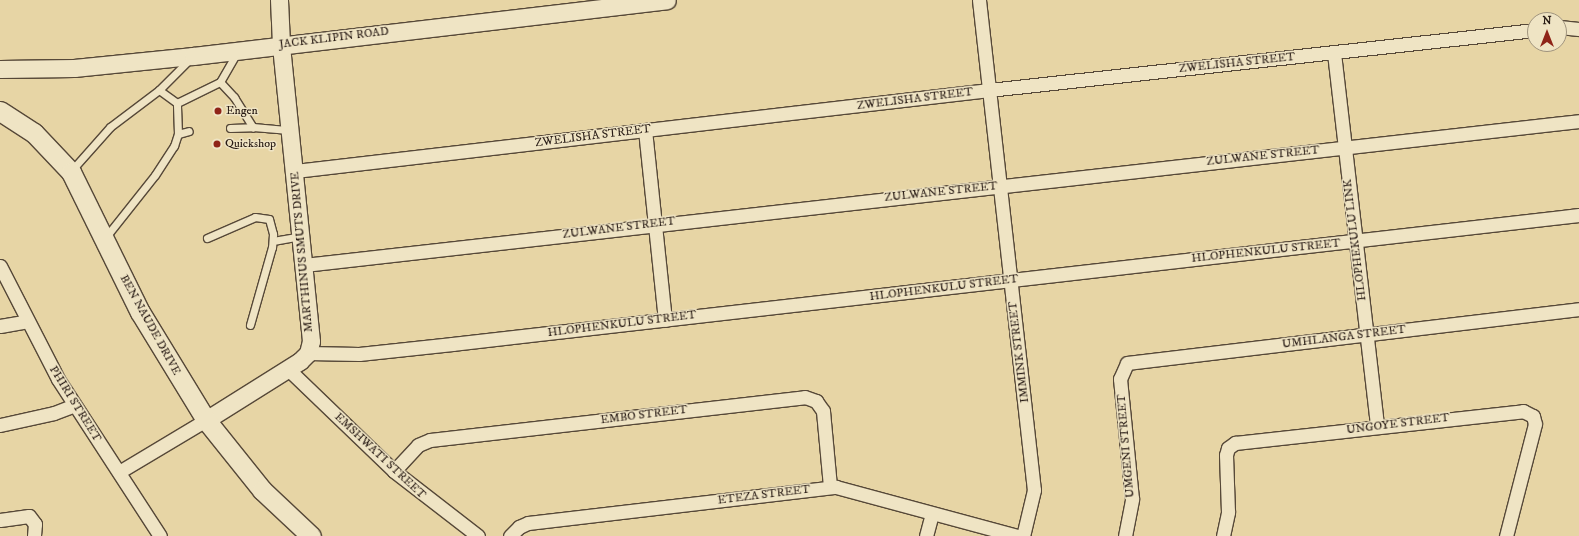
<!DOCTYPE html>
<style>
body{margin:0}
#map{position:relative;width:1579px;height:536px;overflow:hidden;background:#e7d5a5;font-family:"IM FELL DW Pica",serif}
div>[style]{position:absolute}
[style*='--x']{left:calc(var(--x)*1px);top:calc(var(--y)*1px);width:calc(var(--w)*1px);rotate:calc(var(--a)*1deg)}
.roads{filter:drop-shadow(1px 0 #564838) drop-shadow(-1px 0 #564838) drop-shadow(0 1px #564838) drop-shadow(0 -1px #564838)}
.service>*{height:7px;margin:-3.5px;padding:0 3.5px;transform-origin:3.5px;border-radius:3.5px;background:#efe4c4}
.minor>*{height:13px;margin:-6.5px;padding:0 6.5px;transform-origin:6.5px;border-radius:6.5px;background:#efe4c4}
.tertiary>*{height:17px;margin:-8.5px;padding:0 8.5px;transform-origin:8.5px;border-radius:8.5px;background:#efe4c4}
.secondary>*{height:19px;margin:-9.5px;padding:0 9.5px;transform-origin:9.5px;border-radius:9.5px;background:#efe4c4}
.dots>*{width:11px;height:11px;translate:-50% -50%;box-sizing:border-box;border:2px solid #efe4c4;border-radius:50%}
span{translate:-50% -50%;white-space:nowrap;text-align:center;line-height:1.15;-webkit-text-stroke:3px #efe4c4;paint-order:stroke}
.street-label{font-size:12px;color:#261913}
.poi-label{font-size:12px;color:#261913}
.left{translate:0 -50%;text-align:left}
.north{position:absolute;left:1527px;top:12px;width:40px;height:40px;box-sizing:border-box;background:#efe4c4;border:1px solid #9f937d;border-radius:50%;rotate:0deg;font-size:11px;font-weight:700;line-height:16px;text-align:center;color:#261913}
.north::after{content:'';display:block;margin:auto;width:14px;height:18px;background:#8f2418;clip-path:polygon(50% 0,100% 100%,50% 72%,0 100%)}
</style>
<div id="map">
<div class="roads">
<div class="service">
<i style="--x:220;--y:82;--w:21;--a:47"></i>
<i style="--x:234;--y:97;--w:36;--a:58"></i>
<i style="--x:253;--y:127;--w:36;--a:5"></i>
<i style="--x:159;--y:90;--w:22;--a:36"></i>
<i style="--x:230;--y:128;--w:23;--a:-2"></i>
<i style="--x:178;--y:134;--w:11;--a:-15"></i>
<i style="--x:71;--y:171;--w:59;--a:-48.4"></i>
<i style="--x:110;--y:127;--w:61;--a:-37.1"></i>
<i style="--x:159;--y:90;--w:44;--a:-45"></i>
<i style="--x:105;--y:238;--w:80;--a:-51.6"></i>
<i style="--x:155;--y:175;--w:35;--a:-57"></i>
<i style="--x:174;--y:146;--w:13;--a:-72"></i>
<i style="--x:178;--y:134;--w:31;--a:-92"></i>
<i style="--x:177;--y:103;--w:48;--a:-26"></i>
<i style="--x:220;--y:82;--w:34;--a:-60"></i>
<i style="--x:207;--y:238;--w:52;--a:-23.6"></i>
<i style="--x:255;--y:217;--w:14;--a:8"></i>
<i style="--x:269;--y:219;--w:16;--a:75"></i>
<i style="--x:273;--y:234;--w:13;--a:94"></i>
<i style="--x:272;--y:247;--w:81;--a:105.8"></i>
<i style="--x:273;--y:241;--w:28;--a:-10"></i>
</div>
<div class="minor">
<i style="--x:979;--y:0;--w:493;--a:83.6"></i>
<i style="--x:1034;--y:490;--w:47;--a:103.4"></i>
<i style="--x:1559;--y:27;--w:20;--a:6"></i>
<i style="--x:1334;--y:53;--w:376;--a:83.4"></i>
<i style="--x:645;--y:130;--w:191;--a:84"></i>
<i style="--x:295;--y:171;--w:699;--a:-6.66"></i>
<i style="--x:989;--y:90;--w:549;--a:-6.27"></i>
<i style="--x:304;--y:265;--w:1283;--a:-6.44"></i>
<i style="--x:0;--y:266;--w:127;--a:62.8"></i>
<i style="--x:58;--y:379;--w:187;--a:57"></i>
<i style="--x:0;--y:326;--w:27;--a:-10"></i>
<i style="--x:308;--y:353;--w:51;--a:1.1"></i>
<i style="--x:359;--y:354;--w:94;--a:-6.1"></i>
<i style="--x:452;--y:344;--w:1134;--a:-6.53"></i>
<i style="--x:288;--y:369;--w:147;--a:43.9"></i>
<i style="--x:394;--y:471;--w:106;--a:37.7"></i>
<i style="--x:0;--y:425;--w:55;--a:-12.5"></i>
<i style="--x:54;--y:413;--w:22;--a:-21"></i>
<i style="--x:394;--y:471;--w:35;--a:-47"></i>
<i style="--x:418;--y:445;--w:13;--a:-23"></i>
<i style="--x:430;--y:440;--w:377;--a:-6.5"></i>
<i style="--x:805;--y:397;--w:12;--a:20"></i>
<i style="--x:816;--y:401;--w:12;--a:55"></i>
<i style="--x:823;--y:411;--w:76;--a:84.7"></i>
<i style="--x:119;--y:472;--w:101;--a:-30.9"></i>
<i style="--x:0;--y:520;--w:29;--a:-8"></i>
<i style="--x:29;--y:516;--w:10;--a:53"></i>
<i style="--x:35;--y:524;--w:12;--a:95"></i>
<i style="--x:510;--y:536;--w:13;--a:-45"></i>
<i style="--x:519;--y:527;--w:10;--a:-24"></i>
<i style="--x:528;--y:523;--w:310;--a:-6.7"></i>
<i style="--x:836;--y:487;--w:188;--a:15.1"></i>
<i style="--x:926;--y:536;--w:23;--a:-75"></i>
<i style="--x:1125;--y:536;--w:38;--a:-79"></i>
<i style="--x:1132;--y:499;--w:121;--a:-95.7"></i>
<i style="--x:1120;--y:379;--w:17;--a:-66"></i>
<i style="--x:1127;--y:363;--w:455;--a:-6.8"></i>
<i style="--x:1223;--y:536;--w:25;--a:-78"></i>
<i style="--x:1228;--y:512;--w:57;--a:-92"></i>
<i style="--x:1226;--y:455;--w:7;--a:-74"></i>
<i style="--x:1228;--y:448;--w:9;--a:-36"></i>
<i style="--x:1235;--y:443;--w:290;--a:-6.3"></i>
<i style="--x:1523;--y:411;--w:11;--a:27"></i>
<i style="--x:1533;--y:416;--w:8;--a:76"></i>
<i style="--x:1535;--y:424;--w:116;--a:104.5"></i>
</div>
<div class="tertiary">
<i style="--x:0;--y:69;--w:74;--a:-0.8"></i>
<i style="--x:74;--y:68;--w:120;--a:-5.8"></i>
<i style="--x:193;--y:56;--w:477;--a:-6.7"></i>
<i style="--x:206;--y:420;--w:111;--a:-32.1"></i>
<i style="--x:300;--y:361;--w:11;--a:-45"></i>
<i style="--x:308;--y:353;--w:12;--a:-76"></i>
<i style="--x:311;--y:341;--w:299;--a:-95.8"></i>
<i style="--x:281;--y:44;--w:44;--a:-92.6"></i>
</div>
<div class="secondary">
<i style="--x:0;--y:111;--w:40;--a:32.9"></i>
<i style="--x:34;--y:133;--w:54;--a:46.5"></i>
<i style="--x:71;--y:172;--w:156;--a:63.8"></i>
<i style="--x:140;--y:312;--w:127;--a:58.6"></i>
<i style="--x:206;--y:420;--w:90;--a:51.3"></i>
<i style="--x:262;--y:490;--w:67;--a:43.2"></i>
</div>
</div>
<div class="dots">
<i style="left:218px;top:111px;background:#8f2418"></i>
<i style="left:217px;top:144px;background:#8f2418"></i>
</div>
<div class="street-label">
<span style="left:334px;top:38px;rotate:-7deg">JACK KLIPIN ROAD</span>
<span style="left:1237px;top:63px;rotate:-6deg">ZWELISHA STREET</span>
<span style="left:915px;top:99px;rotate:-7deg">ZWELISHA STREET</span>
<span style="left:593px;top:136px;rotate:-7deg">ZWELISHA STREET</span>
<span style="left:1263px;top:156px;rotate:-6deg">ZULWANE STREET</span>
<span style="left:941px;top:192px;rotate:-6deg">ZULWANE STREET</span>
<span style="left:619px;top:228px;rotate:-7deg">ZULWANE STREET</span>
<span style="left:1355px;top:240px;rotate:-97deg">HLOPHEKULU LINK</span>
<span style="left:1266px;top:251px;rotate:-6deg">HLOPHENKULU STREET</span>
<span style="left:302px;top:252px;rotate:-95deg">MARTHINUS SMUTS DRIVE</span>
<span style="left:944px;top:288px;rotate:-7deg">HLOPHENKULU STREET</span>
<span style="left:622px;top:324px;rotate:-7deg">HLOPHENKULU STREET</span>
<span style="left:150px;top:325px;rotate:61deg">BEN NAUDE DRIVE</span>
<span style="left:1344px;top:337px;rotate:-7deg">UMHLANGA STREET</span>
<span style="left:1019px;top:352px;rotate:-97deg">IMMINK STREET</span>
<span style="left:75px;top:404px;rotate:58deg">PHIRI STREET</span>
<span style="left:644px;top:415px;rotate:-7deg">EMBO STREET</span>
<span style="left:1398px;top:424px;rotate:-7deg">UNGOYE STREET</span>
<span style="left:1126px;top:446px;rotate:-95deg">UMGENI STREET</span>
<span style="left:380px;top:456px;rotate:43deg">EMSHWATI STREET</span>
<span style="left:764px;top:495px;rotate:-7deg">ETEZA STREET</span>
</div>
<div class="poi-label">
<span class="left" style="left:226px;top:111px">Engen</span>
<span class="left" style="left:225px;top:144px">Quickshop</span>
</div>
<div class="north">N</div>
</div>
